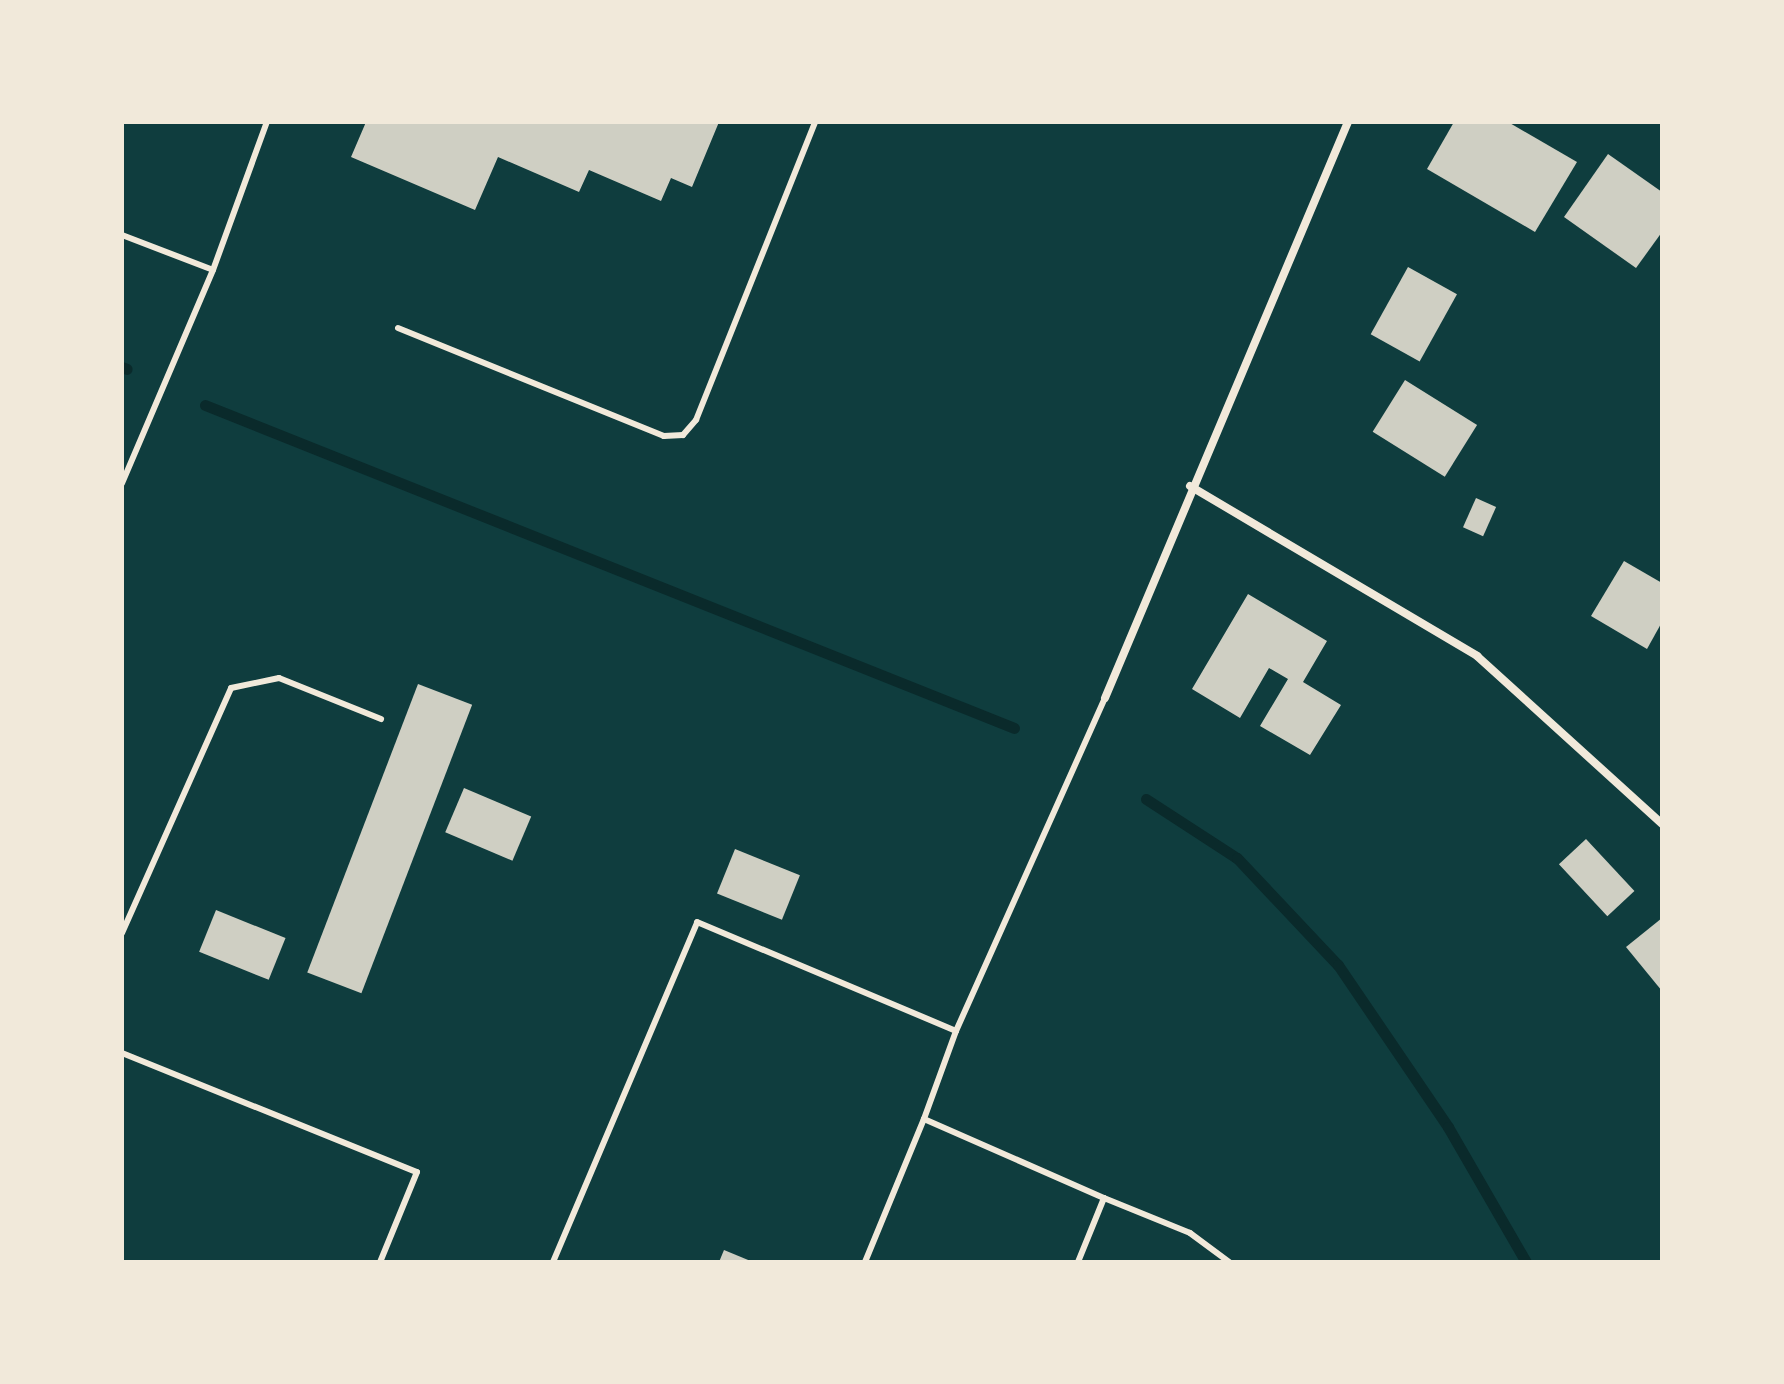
<!DOCTYPE html>
<style>
body{margin:0}
#map{position:relative;width:1784px;height:1384px;overflow:hidden;background:#0f3d3e;font-family:Lato,sans-serif}
div>[style]{position:absolute}
[style*='--x']{left:calc(var(--x)*1px);top:calc(var(--y)*1px);width:calc(var(--w)*1px);rotate:calc(var(--a)*1deg)}
.stream>*{height:11px;margin:-5.5px;padding:0 5.5px;transform-origin:5.5px;border-radius:5.5px;background:#0a2a2b}
.building>*{inset:0;background:#cfcfc3;transform-origin:0 0}
.service>*{height:6px;margin:-3px;padding:0 3px;transform-origin:3px;border-radius:3px;background:#f1e9da}
.minor>*{height:8px;margin:-4px;padding:0 4px;transform-origin:4px;border-radius:4px;background:#f1e9da}
span{translate:-50% -50%;white-space:nowrap;text-align:center;line-height:1.15;-webkit-text-stroke:6px #f1e9da;paint-order:stroke}
.frame{position:absolute;inset:0;border:124px solid #f1e9da;pointer-events:none}
</style>
<div id="map">
<div class="stream">
<i style="--x:122;--y:367;--w:5;--a:22"></i>
<i style="--x:205;--y:405;--w:871;--a:21.76"></i>
<i style="--x:1146;--y:799;--w:108;--a:33"></i>
<i style="--x:1237;--y:858;--w:147;--a:46.7"></i>
<i style="--x:1338;--y:965;--w:196;--a:55.8"></i>
<i style="--x:1448;--y:1127;--w:156;--a:60"></i>
</div>
<div class="building">
<i style="clip-path:polygon(366px 122px,719px 122px,692px 187px,671px 178px,661px 201px,589px 170px,579px 192px,498px 157px,475px 210px,351px 157px)"></i>
<i style="clip-path:polygon(1454px 122px,1508px 122px,1577px 162px,1535px 232px,1427px 169px)"></i>
<i style="clip-path:polygon(1608px 154px,1662px 192px,1662px 232px,1636px 268px,1564px 217px)"></i>
<i style="left:1408px;top:267px;width:56px;height:77px;rotate:29deg"></i>
<i style="left:1405px;top:380px;width:85px;height:61px;rotate:32deg"></i>
<i style="left:1476px;top:498px;width:22px;height:32px;rotate:24deg"></i>
<i style="clip-path:polygon(1624px 561px,1662px 583px,1662px 622px,1647px 649px,1591px 616px)"></i>
<i style="clip-path:polygon(1248px 594px,1327px 641px,1303px 682px,1341px 705px,1310px 755px,1260px 726px,1288px 679px,1269px 668px,1240px 718px,1192px 689px)"></i>
<i style="left:418px;top:684px;width:58px;height:309px;rotate:21deg"></i>
<i style="left:464px;top:788px;width:73px;height:48px;rotate:23deg"></i>
<i style="left:1586px;top:839px;width:71px;height:37px;rotate:47deg"></i>
<i style="left:735px;top:849px;width:70px;height:48px;rotate:22deg"></i>
<i style="left:216px;top:910px;width:75px;height:45px;rotate:22deg"></i>
<i style="clip-path:polygon(1662px 918px,1662px 991px,1626px 947px)"></i>
<i style="clip-path:polygon(724px 1250px,753px 1262px,719px 1262px)"></i>
</div>
<div class="service">
<i style="--x:122;--y:235;--w:97;--a:21"></i>
<i style="--x:213;--y:270;--w:232;--a:113.1"></i>
<i style="--x:213;--y:270;--w:158;--a:-70"></i>
<i style="--x:398;--y:328;--w:287;--a:22.1"></i>
<i style="--x:664;--y:436;--w:19;--a:-3"></i>
<i style="--x:683;--y:435;--w:20;--a:-49"></i>
<i style="--x:696;--y:420;--w:321;--a:-68.2"></i>
<i style="--x:122;--y:933;--w:268;--a:-66"></i>
<i style="--x:231;--y:688;--w:49;--a:-11.8"></i>
<i style="--x:279;--y:678;--w:110;--a:21.9"></i>
<i style="--x:956;--y:1031;--w:94;--a:110"></i>
<i style="--x:924;--y:1119;--w:197;--a:23.7"></i>
<i style="--x:1104;--y:1198;--w:69;--a:112.1"></i>
<i style="--x:122;--y:1053;--w:318;--a:22"></i>
<i style="--x:417;--y:1172;--w:97;--a:112.3"></i>
<i style="--x:1104;--y:1198;--w:93;--a:22.1"></i>
<i style="--x:1190;--y:1233;--w:49;--a:36.6"></i>
<i style="--x:553;--y:1262;--w:369;--a:-67"></i>
<i style="--x:697;--y:922;--w:281;--a:22.8"></i>
<i style="--x:956;--y:1031;--w:365;--a:-65.9"></i>
<i style="--x:865;--y:1262;--w:155;--a:-67.6"></i>
</div>
<div class="minor">
<i style="--x:1190;--y:486;--w:334;--a:30.6"></i>
<i style="--x:1477;--y:656;--w:250;--a:42.2"></i>
<i style="--x:1105;--y:698;--w:625;--a:-67.13"></i>
</div>
<div class="frame"></div>
</div>
